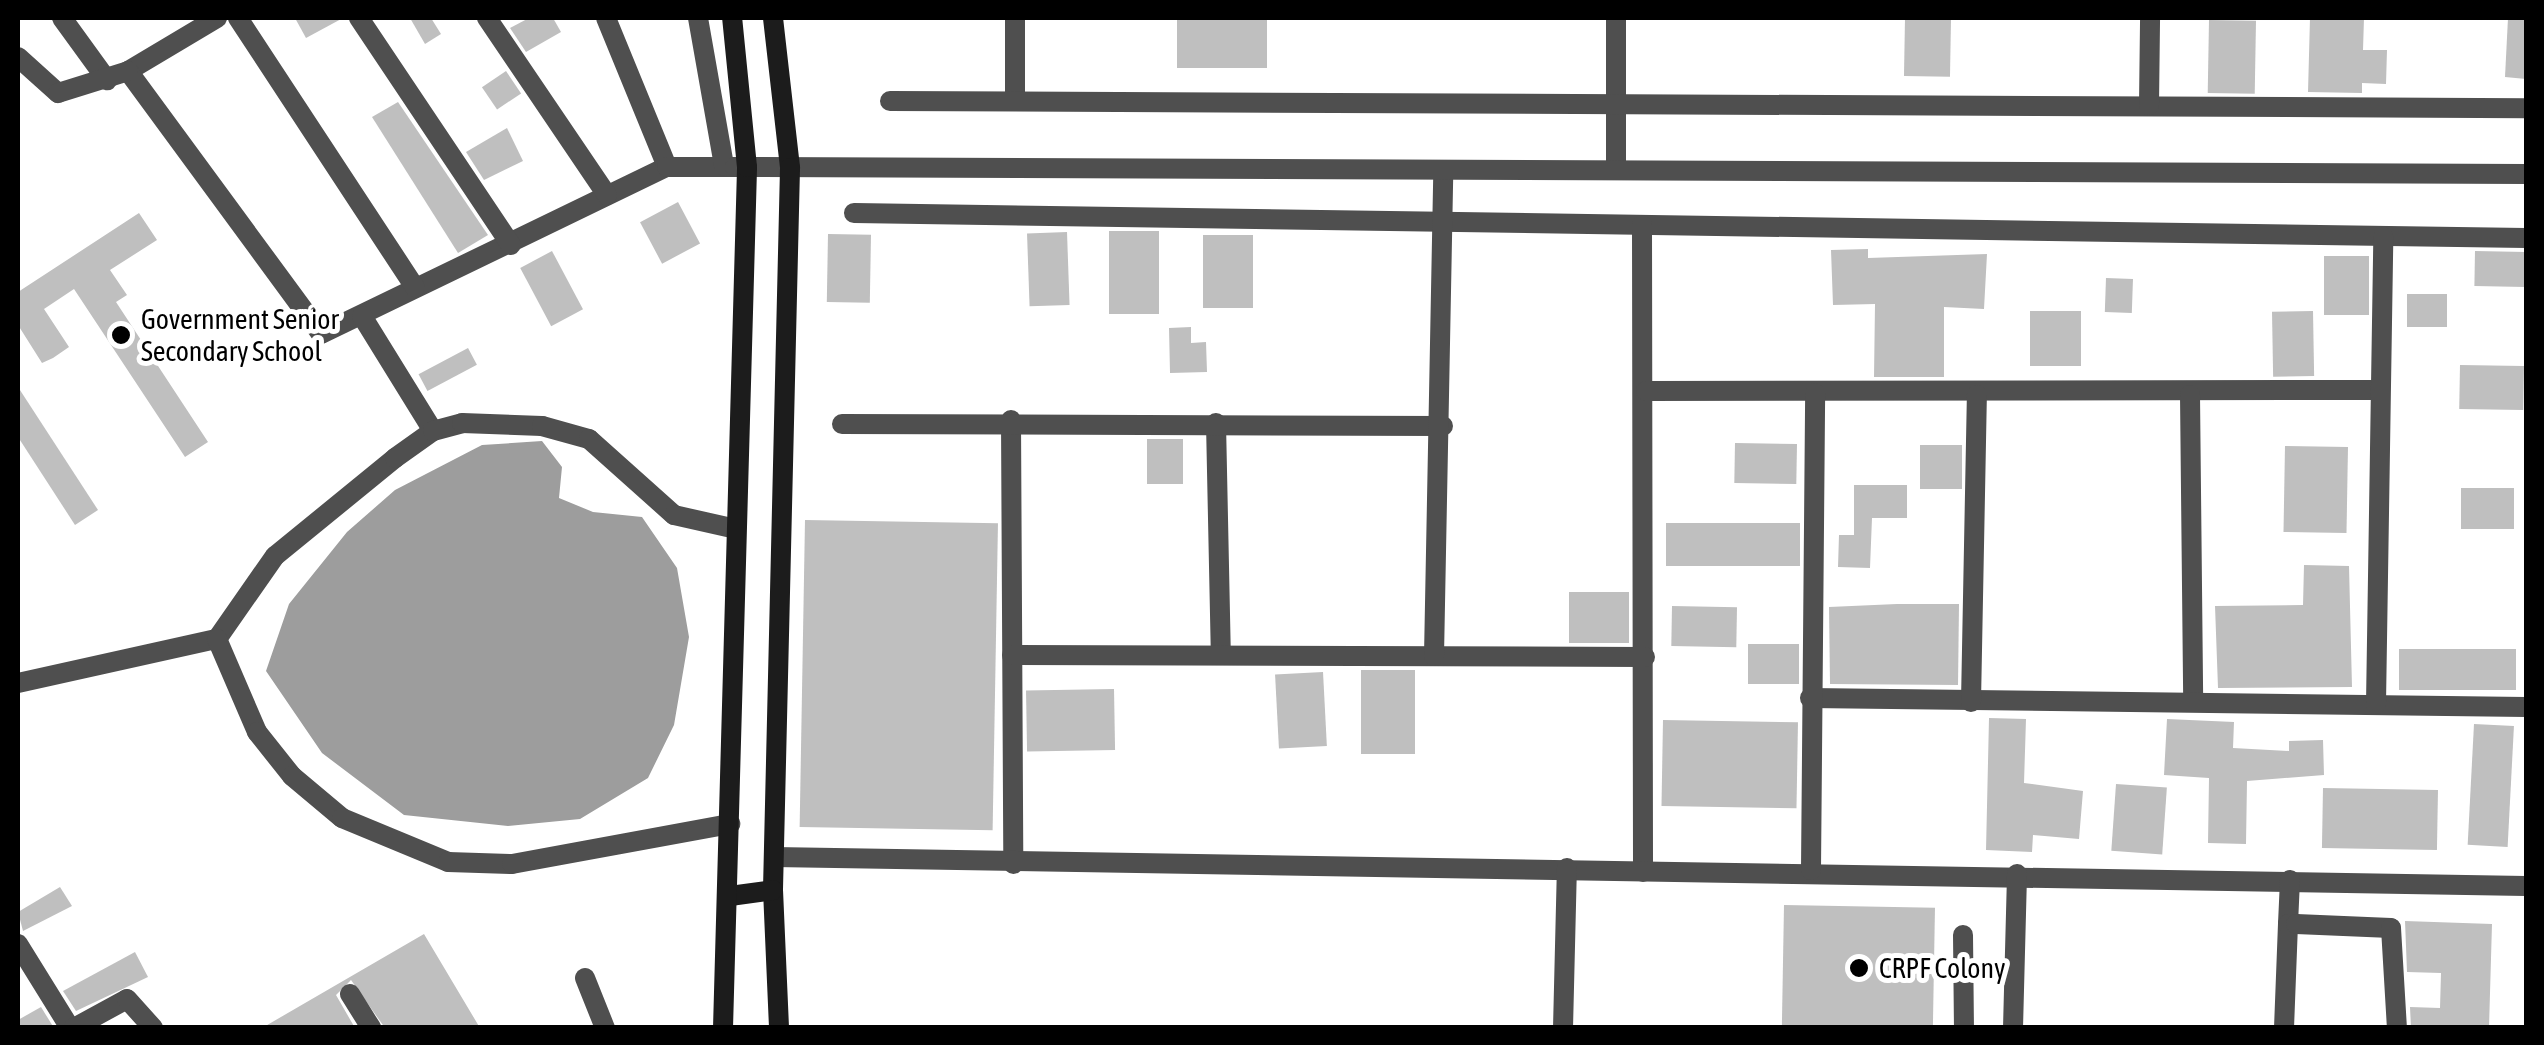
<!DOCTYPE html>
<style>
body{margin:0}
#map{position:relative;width:2544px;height:1045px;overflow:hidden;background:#fff;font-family:"Asap Condensed",sans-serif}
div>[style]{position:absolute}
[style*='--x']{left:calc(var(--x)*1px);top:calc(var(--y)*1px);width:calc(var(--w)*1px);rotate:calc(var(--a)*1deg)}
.water>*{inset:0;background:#9d9d9d}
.building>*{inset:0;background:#bfbfbf;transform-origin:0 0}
.minor>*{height:20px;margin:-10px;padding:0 10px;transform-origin:10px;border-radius:10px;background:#4f4f4f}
.tertiary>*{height:20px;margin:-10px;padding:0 10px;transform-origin:10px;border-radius:10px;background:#4f4f4f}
.secondary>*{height:20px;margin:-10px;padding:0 10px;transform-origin:10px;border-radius:10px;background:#1c1c1c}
.dots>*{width:28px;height:28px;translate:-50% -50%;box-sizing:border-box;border:5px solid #fff;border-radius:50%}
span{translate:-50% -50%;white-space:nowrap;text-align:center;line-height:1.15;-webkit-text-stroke:10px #fff;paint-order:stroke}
.poi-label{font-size:28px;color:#000}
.left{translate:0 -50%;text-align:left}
.frame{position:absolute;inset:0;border:20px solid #000;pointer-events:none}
</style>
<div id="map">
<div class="water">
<i style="clip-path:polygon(542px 441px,562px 467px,559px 498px,593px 512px,642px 517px,677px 568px,689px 637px,674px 725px,648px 778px,580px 819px,508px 826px,404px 815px,322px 753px,266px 671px,289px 604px,347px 532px,395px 490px,482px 445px)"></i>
</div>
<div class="building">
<i style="clip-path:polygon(295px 18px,343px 18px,306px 38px)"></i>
<i style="clip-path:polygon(410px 18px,431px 18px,441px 34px,425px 44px)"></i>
<i style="clip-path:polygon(529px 18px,553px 18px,561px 32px,526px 52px,510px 28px)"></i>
<i style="left:1177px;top:18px;width:90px;height:50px"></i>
<i style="left:1905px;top:18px;width:46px;height:58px;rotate:1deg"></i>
<i style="clip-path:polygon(2310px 18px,2364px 18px,2363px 50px,2387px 50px,2386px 84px,2362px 83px,2362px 93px,2308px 92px)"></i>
<i style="clip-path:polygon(2508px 18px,2526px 19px,2526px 79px,2505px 77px)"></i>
<i style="left:2209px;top:20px;width:47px;height:73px;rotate:1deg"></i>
<i style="left:506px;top:71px;width:27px;height:29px;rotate:56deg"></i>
<i style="clip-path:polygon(398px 102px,488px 235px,458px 253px,372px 117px)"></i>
<i style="clip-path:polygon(507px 128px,523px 161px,484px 180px,466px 152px)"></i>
<i style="left:678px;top:202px;width:47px;height:43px;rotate:62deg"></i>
<i style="clip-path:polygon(139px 213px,157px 240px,110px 270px,127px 295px,116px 302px,208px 442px,185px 457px,74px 289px,44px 309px,69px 347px,53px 358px,42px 363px,18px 325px,18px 292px)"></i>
<i style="left:1109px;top:231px;width:50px;height:83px"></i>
<i style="left:1067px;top:232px;width:73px;height:40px;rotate:88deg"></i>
<i style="left:828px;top:234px;width:43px;height:68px;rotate:1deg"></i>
<i style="left:1203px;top:235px;width:50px;height:73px"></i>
<i style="clip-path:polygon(1868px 249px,1868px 258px,1987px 254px,1984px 309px,1944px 307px,1944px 377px,1874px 377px,1875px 304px,1833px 305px,1831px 250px)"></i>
<i style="left:552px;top:251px;width:66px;height:36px;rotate:62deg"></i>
<i style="left:2475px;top:251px;width:51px;height:35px;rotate:1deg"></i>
<i style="left:2324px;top:256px;width:45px;height:59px"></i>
<i style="left:2106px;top:278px;width:27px;height:34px;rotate:2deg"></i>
<i style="left:2407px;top:294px;width:40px;height:33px"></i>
<i style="left:2030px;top:311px;width:51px;height:55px"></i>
<i style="left:2313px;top:311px;width:65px;height:41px;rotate:89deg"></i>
<i style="clip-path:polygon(1191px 327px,1191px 343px,1206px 342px,1207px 372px,1170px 373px,1169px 328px)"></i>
<i style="left:468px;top:348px;width:19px;height:56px;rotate:62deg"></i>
<i style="left:2460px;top:365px;width:64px;height:44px;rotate:1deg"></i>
<i style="clip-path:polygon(18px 387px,98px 510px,75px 525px,18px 437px)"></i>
<i style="left:1147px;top:439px;width:36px;height:45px"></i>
<i style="left:1735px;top:443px;width:62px;height:40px;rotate:1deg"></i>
<i style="left:1920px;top:445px;width:42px;height:44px"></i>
<i style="left:2285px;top:446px;width:63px;height:86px;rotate:1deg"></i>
<i style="clip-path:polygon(1854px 485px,1907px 485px,1907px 518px,1872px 518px,1870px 568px,1838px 567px,1839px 535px,1854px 535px)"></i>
<i style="left:2461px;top:488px;width:53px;height:41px"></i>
<i style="left:805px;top:520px;width:193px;height:307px;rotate:1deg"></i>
<i style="left:1800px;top:523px;width:43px;height:134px;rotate:90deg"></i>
<i style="clip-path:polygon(2304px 565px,2349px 566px,2352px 687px,2218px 688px,2215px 606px,2303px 605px)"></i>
<i style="left:1629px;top:592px;width:51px;height:60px;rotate:90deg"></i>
<i style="clip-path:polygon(1897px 604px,1959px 604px,1958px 685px,1830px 684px,1829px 607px)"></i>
<i style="left:1672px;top:606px;width:65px;height:40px;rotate:1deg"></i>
<i style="left:1748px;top:644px;width:51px;height:40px"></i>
<i style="left:2399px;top:649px;width:117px;height:41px"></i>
<i style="left:1361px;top:670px;width:54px;height:84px"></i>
<i style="left:1323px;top:672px;width:74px;height:48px;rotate:87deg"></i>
<i style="left:1114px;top:689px;width:61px;height:88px;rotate:89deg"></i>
<i style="clip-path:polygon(1989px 718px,2026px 719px,2024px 783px,2083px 791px,2079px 839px,2033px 835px,2032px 852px,1986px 850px)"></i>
<i style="clip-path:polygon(2167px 719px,2234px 722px,2233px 748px,2289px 751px,2289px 741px,2323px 740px,2324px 775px,2247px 781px,2246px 844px,2208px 843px,2209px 778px,2164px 775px)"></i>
<i style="left:1663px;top:720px;width:135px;height:86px;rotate:1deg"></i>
<i style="left:2474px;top:724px;width:40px;height:121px;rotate:3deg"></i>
<i style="left:2116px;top:784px;width:51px;height:67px;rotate:4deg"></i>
<i style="left:2323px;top:788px;width:115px;height:60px;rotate:1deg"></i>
<i style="clip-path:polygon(60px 887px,72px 906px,23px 931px,18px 912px)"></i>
<i style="left:1784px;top:905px;width:151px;height:123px;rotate:1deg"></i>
<i style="clip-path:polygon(2405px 921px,2492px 924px,2489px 1028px,2411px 1028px,2410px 1007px,2440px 1008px,2441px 973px,2407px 972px)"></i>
<i style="clip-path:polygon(424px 934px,480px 1028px,385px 1028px,351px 980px,336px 995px,355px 1028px,262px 1028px)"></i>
<i style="clip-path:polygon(135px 952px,148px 977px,76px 1011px,63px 991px)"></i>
<i style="clip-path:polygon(41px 1007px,54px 1028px,18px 1028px,18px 1020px)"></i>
</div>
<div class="minor">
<i style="--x:62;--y:18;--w:77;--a:54"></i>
<i style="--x:217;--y:18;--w:104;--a:149.2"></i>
<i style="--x:128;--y:71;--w:326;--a:53.7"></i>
<i style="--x:321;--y:334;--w:384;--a:-25.8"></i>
<i style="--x:238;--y:18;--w:322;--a:56.7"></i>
<i style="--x:359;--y:18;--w:273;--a:56.2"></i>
<i style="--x:487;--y:18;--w:214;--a:55.9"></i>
<i style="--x:606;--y:18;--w:161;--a:67.7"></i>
<i style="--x:667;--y:167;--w:68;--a:0"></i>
<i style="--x:698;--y:18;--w:150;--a:80"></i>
<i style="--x:1015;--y:18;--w:80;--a:90"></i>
<i style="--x:1616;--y:18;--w:149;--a:90"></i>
<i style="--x:18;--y:57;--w:54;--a:42"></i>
<i style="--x:58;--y:93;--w:73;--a:-17.4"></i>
<i style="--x:890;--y:101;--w:1636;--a:0.25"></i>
<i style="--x:2149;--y:105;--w:87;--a:-89.3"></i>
<i style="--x:854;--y:213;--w:1672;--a:0.86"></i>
<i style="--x:1642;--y:225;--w:647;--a:89.91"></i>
<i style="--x:362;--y:316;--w:135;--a:58.3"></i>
<i style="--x:1646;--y:391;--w:733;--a:-0.08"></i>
<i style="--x:2190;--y:395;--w:307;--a:89.4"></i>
<i style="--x:1011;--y:420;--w:444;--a:89.7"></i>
<i style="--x:1216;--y:423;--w:232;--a:88.8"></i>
<i style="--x:842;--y:424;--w:601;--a:0.19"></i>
<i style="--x:217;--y:639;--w:101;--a:-55.1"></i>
<i style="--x:275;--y:556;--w:155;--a:-39.2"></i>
<i style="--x:395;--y:458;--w:47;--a:-35.4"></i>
<i style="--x:433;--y:431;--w:30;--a:-15"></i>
<i style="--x:462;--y:423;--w:80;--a:2.1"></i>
<i style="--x:542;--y:426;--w:49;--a:15.5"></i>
<i style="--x:589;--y:439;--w:114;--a:41.8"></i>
<i style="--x:674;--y:515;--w:58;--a:12.8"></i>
<i style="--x:1012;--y:655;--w:633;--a:0.18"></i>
<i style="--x:1434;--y:656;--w:486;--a:-88.9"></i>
<i style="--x:18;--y:683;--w:204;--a:-12.5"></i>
<i style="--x:217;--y:639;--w:101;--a:66.7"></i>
<i style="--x:257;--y:732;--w:56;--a:51.5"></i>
<i style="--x:292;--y:776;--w:65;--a:40"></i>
<i style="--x:342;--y:818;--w:115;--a:22.5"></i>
<i style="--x:448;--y:862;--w:64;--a:1.8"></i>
<i style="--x:512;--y:864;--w:222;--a:-10.4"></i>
<i style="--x:1810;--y:698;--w:716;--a:0.72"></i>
<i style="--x:1971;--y:702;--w:307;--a:-88.9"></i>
<i style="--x:2376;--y:704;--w:467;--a:-89.1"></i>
<i style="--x:774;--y:857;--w:1752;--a:0.95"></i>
<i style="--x:1811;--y:870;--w:477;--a:-89.5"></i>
<i style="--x:2288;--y:924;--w:44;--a:-87.4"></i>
<i style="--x:1963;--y:935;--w:93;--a:89.4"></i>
<i style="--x:18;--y:944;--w:99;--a:58.2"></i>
<i style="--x:585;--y:978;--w:54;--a:68.2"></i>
<i style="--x:350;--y:994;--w:40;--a:58"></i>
<i style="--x:74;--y:1028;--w:60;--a:-28.7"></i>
<i style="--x:127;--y:999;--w:39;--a:48"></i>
<i style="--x:1563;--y:1028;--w:160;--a:-88.6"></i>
<i style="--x:2013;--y:1028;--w:154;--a:-88.5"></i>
<i style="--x:2284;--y:1028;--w:104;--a:-87.8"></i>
<i style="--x:2288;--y:924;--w:8;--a:0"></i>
<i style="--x:2296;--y:924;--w:95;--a:2.4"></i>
<i style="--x:2391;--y:928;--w:100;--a:86.6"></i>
</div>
<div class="tertiary">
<i style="--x:735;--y:167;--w:1791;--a:0.22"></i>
</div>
<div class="secondary">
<i style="--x:773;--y:18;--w:151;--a:83.5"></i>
<i style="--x:790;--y:168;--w:722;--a:91.35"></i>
<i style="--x:773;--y:890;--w:138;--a:87.5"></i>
<i style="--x:730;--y:896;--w:43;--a:-7.9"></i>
<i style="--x:723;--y:1028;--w:861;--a:-88.4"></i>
<i style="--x:747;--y:167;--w:150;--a:-95.7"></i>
</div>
<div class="dots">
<i style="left:121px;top:335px;background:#000"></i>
<i style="left:1859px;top:968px;background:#000"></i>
</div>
<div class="poi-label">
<span class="left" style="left:141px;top:335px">Government Senior<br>Secondary School</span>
<span class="left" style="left:1879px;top:968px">CRPF Colony</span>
</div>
<div class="frame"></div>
</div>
